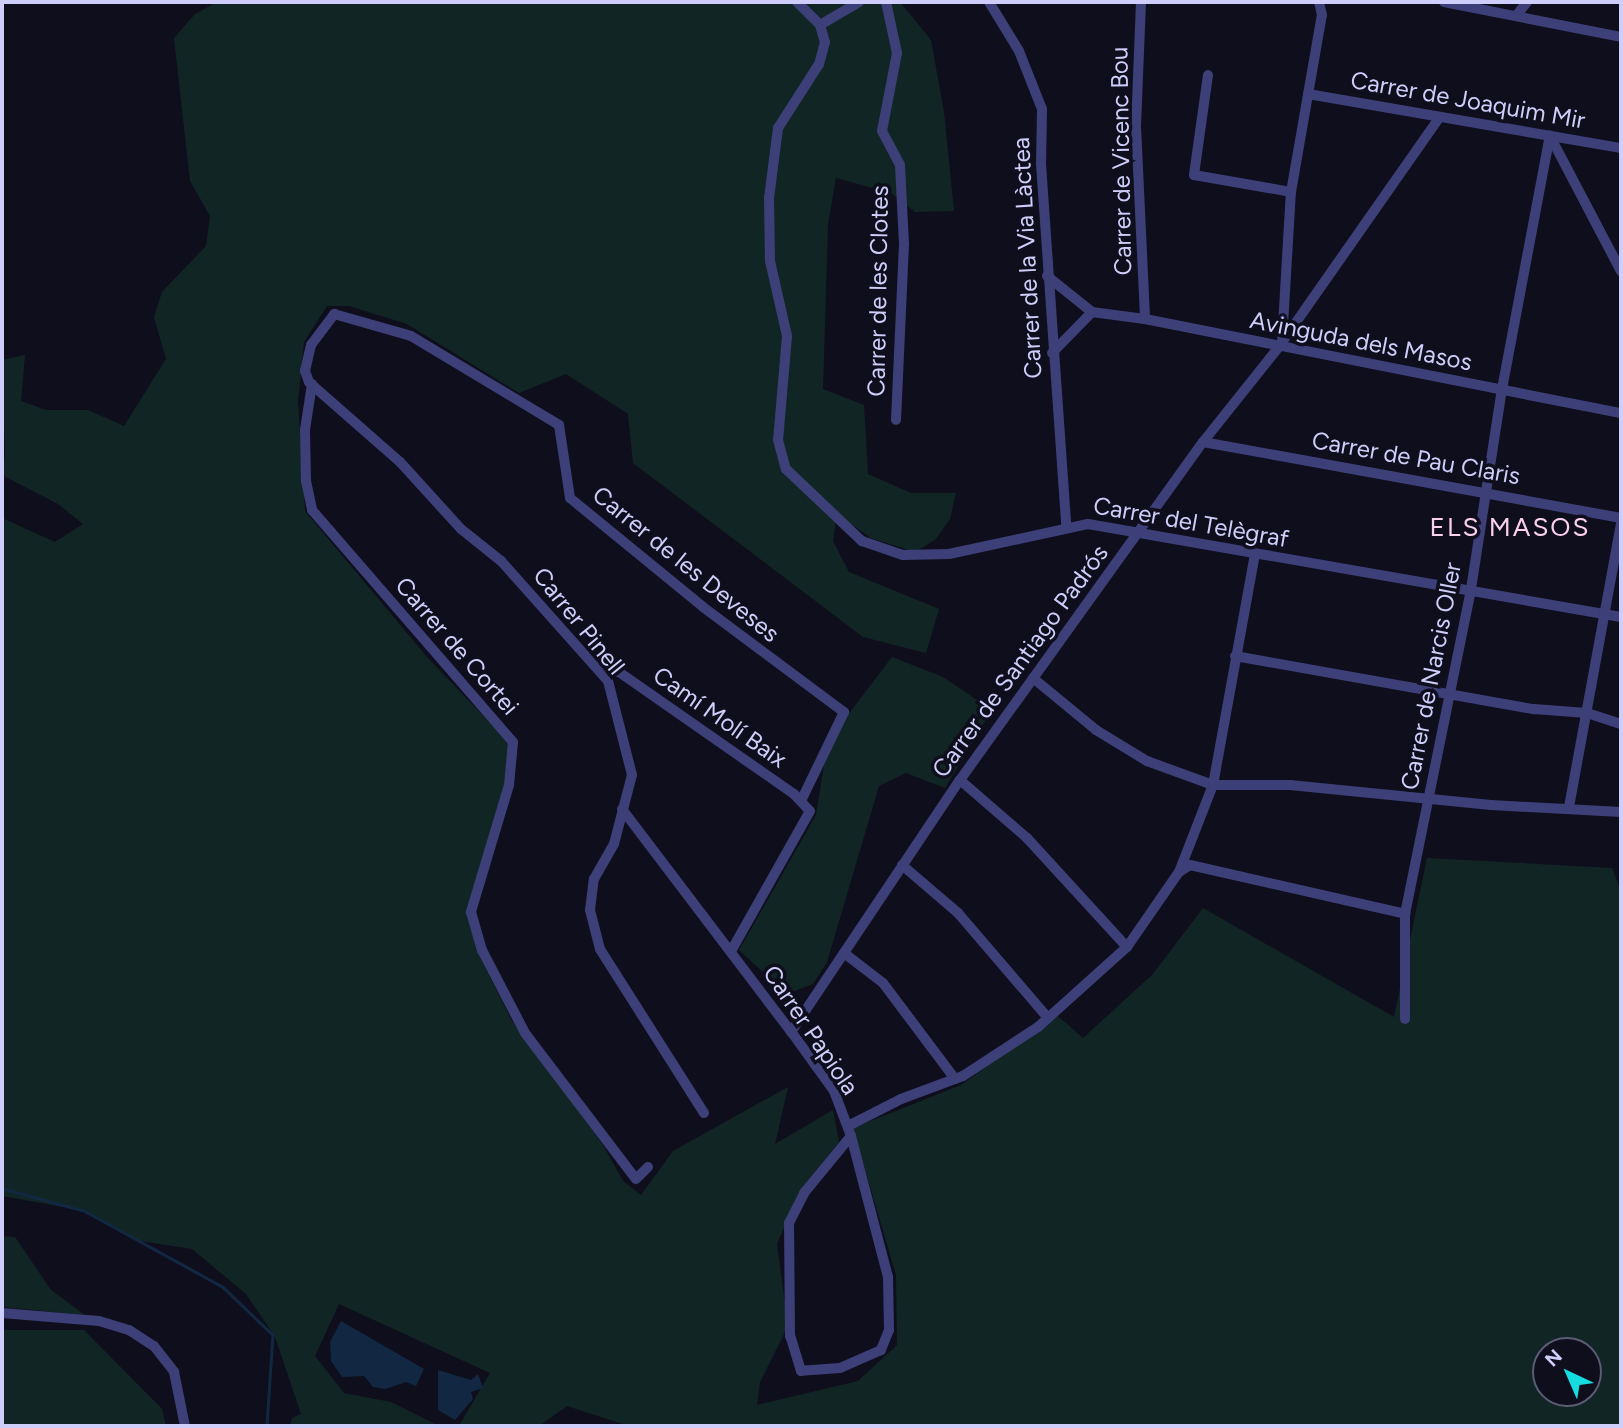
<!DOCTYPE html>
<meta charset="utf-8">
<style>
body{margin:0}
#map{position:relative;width:1623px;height:1428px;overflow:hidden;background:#0f0e1d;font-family:Figtree,sans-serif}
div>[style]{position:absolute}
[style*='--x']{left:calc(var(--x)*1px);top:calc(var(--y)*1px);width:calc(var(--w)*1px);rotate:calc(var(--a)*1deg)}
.green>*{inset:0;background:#112624}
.water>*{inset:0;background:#122842}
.stream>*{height:2.5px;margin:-1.25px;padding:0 1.25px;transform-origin:1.25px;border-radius:1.25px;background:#122842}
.street>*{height:10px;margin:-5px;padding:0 5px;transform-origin:5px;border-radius:5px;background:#3d3f78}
span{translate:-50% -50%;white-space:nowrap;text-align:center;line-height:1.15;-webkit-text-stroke:7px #0f0e1d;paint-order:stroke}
.street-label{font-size:24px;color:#cfcefa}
.neighbourhood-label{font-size:26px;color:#fbd0ef;letter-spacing:2px}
.frame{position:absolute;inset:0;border:4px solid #cfcefa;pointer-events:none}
.north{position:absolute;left:1532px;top:1337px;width:70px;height:70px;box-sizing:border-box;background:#0f0e1d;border:2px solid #5c5b75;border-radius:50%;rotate:316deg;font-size:19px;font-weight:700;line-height:28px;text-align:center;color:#cfcefa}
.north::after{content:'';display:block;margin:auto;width:24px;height:32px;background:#15dce0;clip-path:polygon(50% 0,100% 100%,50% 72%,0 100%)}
</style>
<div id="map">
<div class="green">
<i style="clip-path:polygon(evenodd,217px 2px,900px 2px,931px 40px,944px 112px,954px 211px,915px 212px,891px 193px,836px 178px,828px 224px,823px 389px,864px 405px,868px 474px,911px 493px,956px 493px,950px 519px,935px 540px,915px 552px,871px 538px,837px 514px,833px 541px,849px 572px,939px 609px,926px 653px,863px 637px,633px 463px,628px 414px,566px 374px,519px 393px,407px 324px,349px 306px,327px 306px,304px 342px,298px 401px,305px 511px,427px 657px,509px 743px,504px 787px,467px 911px,480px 957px,511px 1019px,603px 1145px,623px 1181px,641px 1195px,673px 1151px,788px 1087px,775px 1144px,833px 1110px,839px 1142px,800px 1190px,777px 1244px,788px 1326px,760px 1382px,757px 1405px,858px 1381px,897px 1345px,896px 1275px,853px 1128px,961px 1085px,1058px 1016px,1083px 1038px,1153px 974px,1203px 908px,1394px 1017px,1427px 858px,1612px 868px,1621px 892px,1621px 1426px,629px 1426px,567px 1406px,539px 1426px,459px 1426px,490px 1373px,339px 1304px,315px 1356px,344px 1393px,391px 1402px,439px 1426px,290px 1426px,292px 1418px,301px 1414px,275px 1337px,246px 1294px,192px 1249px,134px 1240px,80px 1210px,2px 1196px,2px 518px,55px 542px,83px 524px,58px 504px,2px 475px,5px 455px,2px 360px,25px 355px,21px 401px,46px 410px,88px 410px,124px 426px,166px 359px,154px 317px,162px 292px,206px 246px,210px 216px,190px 181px,174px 38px,195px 14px,217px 2px,1546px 1351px,1588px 1351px,1588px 1393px,1546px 1393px,1546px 1351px)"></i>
<i style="clip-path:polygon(892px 657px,943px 677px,992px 710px,945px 788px,906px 773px,879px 786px,827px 962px,813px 984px,787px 994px,739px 950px,816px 815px,824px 765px,841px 724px)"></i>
<i style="clip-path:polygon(2px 1236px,15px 1237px,51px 1290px,85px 1315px,2px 1307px)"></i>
<i style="clip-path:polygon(2px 1330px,84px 1330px,162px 1409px,166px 1426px,2px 1426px)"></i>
</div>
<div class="water">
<i style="clip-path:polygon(341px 1321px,424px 1369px,416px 1386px,406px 1382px,385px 1389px,373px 1387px,364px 1376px,342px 1377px,331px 1361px,330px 1342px)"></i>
<i style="clip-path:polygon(438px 1370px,471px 1380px,478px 1374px,483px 1388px,471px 1392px,473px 1399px,455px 1420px,438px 1410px)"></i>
</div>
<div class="stream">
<i style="--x:2;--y:1188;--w:86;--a:15.5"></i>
<i style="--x:85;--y:1211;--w:158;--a:28.8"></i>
<i style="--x:223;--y:1287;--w:69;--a:43.8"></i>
<i style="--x:273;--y:1335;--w:91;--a:93.8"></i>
</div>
<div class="street">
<i style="--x:797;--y:2;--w:33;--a:45"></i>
<i style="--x:820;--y:25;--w:18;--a:74"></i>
<i style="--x:825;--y:42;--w:23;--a:105"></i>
<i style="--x:819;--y:64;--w:76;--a:122.6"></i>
<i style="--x:778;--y:128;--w:71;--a:97.3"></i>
<i style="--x:769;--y:198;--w:63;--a:89.1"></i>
<i style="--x:770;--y:261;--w:77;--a:77.2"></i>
<i style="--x:787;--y:336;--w:104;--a:94.9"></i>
<i style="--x:778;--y:440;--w:30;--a:75"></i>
<i style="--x:786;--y:469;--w:105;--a:43.5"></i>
<i style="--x:862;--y:541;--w:43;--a:18.9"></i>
<i style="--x:903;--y:555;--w:46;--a:-1.2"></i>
<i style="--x:949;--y:554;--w:142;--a:-12.2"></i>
<i style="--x:1088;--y:524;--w:541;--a:9.9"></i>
<i style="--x:886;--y:2;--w:52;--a:77.8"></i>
<i style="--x:897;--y:53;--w:79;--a:100.9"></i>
<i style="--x:882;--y:131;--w:38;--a:62"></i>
<i style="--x:900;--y:165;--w:79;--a:87.1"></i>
<i style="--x:904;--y:244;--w:176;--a:92.6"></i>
<i style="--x:989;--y:2;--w:57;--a:58.5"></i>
<i style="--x:1019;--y:51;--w:62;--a:68.4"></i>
<i style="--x:1042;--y:109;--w:55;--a:91"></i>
<i style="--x:1041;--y:164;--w:362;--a:86"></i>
<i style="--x:1141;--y:2;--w:124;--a:92.3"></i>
<i style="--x:1136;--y:126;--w:193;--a:87.3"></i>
<i style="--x:1444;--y:2;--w:180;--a:11.2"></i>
<i style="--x:1516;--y:16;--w:18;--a:-52"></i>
<i style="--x:820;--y:25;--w:45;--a:-30.5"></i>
<i style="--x:1208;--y:75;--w:101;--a:98"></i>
<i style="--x:1194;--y:175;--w:98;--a:9.9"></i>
<i style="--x:1308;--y:94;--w:318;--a:9.8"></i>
<i style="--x:1550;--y:136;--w:153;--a:62.3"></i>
<i style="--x:1047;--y:276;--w:58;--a:38.7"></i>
<i style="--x:1092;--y:312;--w:53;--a:7.5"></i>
<i style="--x:1145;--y:319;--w:485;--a:11.2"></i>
<i style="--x:1282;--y:342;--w:150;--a:-86.6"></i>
<i style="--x:1291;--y:192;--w:180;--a:-80.1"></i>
<i style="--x:1322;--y:15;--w:13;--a:-103"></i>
<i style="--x:1052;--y:353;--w:57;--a:-45.7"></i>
<i style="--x:312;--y:384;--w:47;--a:98.7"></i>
<i style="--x:305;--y:430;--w:51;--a:88.9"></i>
<i style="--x:306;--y:481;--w:30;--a:78"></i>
<i style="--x:312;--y:510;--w:307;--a:49.1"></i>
<i style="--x:513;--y:742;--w:43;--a:95.3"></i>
<i style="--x:509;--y:785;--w:133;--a:106.7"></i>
<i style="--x:471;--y:912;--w:40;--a:74"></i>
<i style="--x:482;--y:950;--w:93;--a:62.6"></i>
<i style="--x:525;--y:1033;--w:183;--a:52.8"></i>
<i style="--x:636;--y:1179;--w:17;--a:-45"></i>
<i style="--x:1203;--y:442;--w:425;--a:10.3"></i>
<i style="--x:1235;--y:656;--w:304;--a:10.1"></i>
<i style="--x:1534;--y:709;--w:53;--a:4.3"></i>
<i style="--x:1587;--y:713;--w:36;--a:18"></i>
<i style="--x:599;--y:670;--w:20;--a:6"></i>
<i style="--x:619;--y:672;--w:213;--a:34.9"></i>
<i style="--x:794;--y:794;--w:23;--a:47"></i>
<i style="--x:810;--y:811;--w:161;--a:119.4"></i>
<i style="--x:1033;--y:678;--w:82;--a:39.5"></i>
<i style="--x:1096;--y:730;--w:60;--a:31.3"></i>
<i style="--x:1147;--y:761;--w:70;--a:20"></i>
<i style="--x:1213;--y:785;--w:77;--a:0"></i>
<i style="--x:1290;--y:785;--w:202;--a:5.7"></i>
<i style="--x:1491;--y:805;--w:130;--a:3.1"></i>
<i style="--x:960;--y:780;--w:89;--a:40.9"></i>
<i style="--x:1027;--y:838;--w:148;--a:47.5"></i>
<i style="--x:1569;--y:807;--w:289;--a:-79.6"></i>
<i style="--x:622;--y:809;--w:291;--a:52.8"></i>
<i style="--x:798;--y:1041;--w:62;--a:54.2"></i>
<i style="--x:834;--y:1091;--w:48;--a:69.3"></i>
<i style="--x:851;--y:1136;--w:146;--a:75.3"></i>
<i style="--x:888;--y:1277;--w:53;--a:88.9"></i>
<i style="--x:889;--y:1330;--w:22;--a:112"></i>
<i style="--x:881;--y:1350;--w:45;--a:156.3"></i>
<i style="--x:840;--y:1368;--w:39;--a:176"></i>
<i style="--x:801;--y:1371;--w:37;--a:-107"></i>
<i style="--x:790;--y:1336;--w:113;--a:-90.5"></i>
<i style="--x:789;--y:1223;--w:34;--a:-63"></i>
<i style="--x:804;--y:1193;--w:74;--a:-50.5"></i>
<i style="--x:902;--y:865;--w:74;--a:40.6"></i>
<i style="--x:958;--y:913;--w:138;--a:49.4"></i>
<i style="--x:1179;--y:872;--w:13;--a:-32"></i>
<i style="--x:1190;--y:865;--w:221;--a:12.8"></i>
<i style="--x:844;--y:953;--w:49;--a:37.6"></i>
<i style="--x:883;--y:983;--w:120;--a:53.1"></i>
<i style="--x:1405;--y:1019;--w:105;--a:-90"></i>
<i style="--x:1405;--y:914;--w:332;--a:-78.5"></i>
<i style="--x:1471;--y:589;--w:202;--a:-81.2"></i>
<i style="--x:1502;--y:389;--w:258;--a:-79.3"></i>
<i style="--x:791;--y:1032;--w:303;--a:-56.2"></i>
<i style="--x:960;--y:780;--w:416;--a:-54.3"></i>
<i style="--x:1203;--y:442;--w:120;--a:-51.4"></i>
<i style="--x:1278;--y:348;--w:282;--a:-55"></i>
<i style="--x:704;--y:1113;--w:194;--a:-122.4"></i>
<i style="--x:600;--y:949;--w:40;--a:-104.4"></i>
<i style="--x:590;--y:910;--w:31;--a:-83"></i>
<i style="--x:594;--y:879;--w:40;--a:-60.3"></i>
<i style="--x:614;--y:844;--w:71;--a:-75.4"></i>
<i style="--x:632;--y:775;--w:97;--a:-104.3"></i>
<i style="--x:608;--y:681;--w:161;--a:-131.7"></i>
<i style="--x:501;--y:561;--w:51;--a:-141.3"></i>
<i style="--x:461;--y:529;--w:91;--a:-132.3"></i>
<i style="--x:400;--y:462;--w:121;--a:-138.7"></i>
<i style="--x:309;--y:382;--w:12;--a:-110"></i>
<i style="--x:305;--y:371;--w:27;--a:-77"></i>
<i style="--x:311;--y:345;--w:39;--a:-53"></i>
<i style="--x:334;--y:314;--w:80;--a:15.9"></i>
<i style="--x:411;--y:336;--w:173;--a:31"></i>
<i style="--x:559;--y:425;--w:74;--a:81.4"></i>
<i style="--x:570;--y:498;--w:172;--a:39.3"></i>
<i style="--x:703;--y:607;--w:176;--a:36.7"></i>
<i style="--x:844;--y:712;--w:99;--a:115.8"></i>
<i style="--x:848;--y:1126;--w:59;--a:-27"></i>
<i style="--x:901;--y:1099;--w:66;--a:-20.4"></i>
<i style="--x:963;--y:1076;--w:90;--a:-33.2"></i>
<i style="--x:1038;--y:1027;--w:120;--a:-42"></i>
<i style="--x:1127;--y:947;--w:91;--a:-55.3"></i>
<i style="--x:1179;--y:872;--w:93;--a:-68.7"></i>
<i style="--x:1213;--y:785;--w:234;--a:-79.7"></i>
<i style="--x:2;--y:1313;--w:97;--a:4.7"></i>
<i style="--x:99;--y:1321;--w:31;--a:17"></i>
<i style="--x:129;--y:1330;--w:30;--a:33"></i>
<i style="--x:154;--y:1346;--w:33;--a:52"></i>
<i style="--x:174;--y:1372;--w:55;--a:78.5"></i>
</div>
<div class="street-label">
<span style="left:1468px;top:100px;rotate:10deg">Carrer de Joaquim Mir</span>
<span style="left:1121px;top:161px;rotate:-91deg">Carrer de Vicenc Bou</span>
<span style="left:1027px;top:258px;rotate:-93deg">Carrer de la Via Làctea</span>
<span style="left:878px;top:291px;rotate:-89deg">Carrer de les Clotes</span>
<span style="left:1361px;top:341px;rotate:11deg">Avinguda dels Masos</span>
<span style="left:1416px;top:458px;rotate:10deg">Carrer de Pau Claris</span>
<span style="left:1191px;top:522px;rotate:10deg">Carrer del Telègraf</span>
<span style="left:686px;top:564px;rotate:39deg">Carrer de les Deveses</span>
<span style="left:579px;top:621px;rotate:51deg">Carrer Pinell</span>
<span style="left:457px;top:646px;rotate:49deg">Carrer de Cortei</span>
<span style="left:1020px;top:661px;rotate:-54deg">Carrer de Santiago Padrós</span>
<span style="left:1431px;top:676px;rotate:-79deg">Carrer de Narcis Oller</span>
<span style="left:720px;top:717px;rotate:35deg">Camí Molí Baix</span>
<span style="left:811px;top:1030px;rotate:56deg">Carrer Papiola</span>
</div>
<div class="neighbourhood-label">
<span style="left:1510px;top:528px">ELS MASOS</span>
</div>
<div class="frame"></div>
<div class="north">N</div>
</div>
